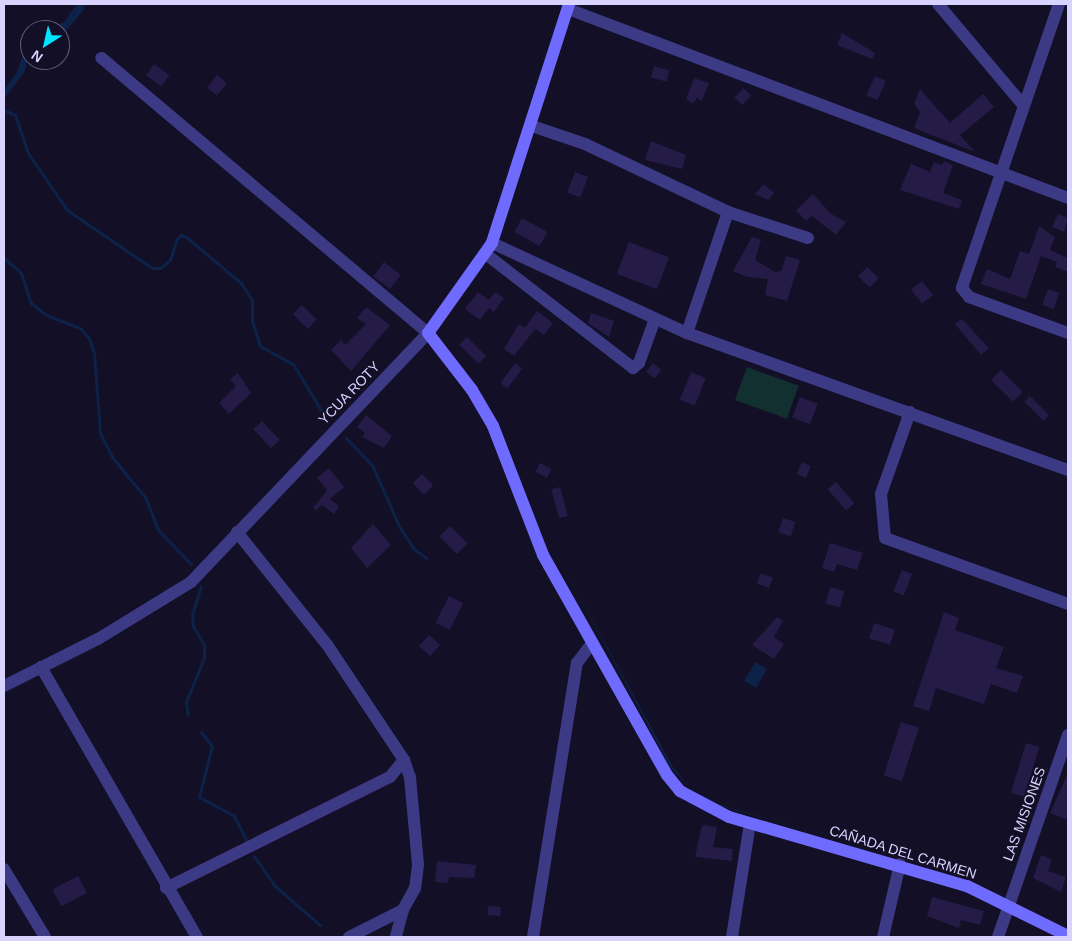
<!DOCTYPE html>
<meta charset="utf-8">
<style>
body{margin:0}
#map{position:relative;width:1072px;height:941px;overflow:hidden;background:#130f26;font-family:Helvetica,sans-serif}
div>[style]{position:absolute}
[style*='--x']{left:calc(var(--x)*1px);top:calc(var(--y)*1px);width:calc(var(--w)*1px);rotate:calc(var(--a)*1deg)}
.green>*{inset:0;background:#12302f;transform-origin:0 0}
.water>*{inset:0;background:#0c2248;transform-origin:0 0}
.stream>*{height:3px;margin:-1.5px;padding:0 1.5px;transform-origin:1.5px;border-radius:1.5px;background:#0c2248}
.building>*{inset:0;background:#241b47;transform-origin:0 0}
.street>*{height:12px;margin:-6px;padding:0 6px;transform-origin:6px;border-radius:6px;background:#3d3a85}
.secondary>*{height:12px;margin:-6px;padding:0 6px;transform-origin:6px;border-radius:6px;background:#6f6bff}
span{translate:-50% -50%;white-space:nowrap;text-align:center;line-height:1.15;-webkit-text-stroke:4.5px #130f26;paint-order:stroke}
.street-label{font-size:14px;color:#d9d4ff}
.frame{position:absolute;inset:0;border:5px solid #d9d4ff;pointer-events:none}
.north{position:absolute;left:20px;top:20px;width:50px;height:50px;box-sizing:border-box;background:#130f26;border:1px solid #625e7d;border-radius:50%;rotate:215deg;font-size:14px;font-weight:700;line-height:20px;text-align:center;color:#d9d4ff}
.north::after{content:'';display:block;margin:auto;width:18px;height:22px;background:#00e5ff;clip-path:polygon(50% 0,100% 100%,50% 72%,0 100%)}
</style>
<div id="map">
<div class="green">
<i style="left:747px;top:367px;width:55px;height:35px;rotate:20deg"></i>
</div>
<div class="water">
<i style="clip-path:polygon(77px 4px,85px 4px,83px 11px,65px 32px,44px 30px,64px 22px)"></i>
<i style="clip-path:polygon(30px 49px,25px 71px,4px 99px,4px 90px,16px 74px,24px 52px)"></i>
<i style="clip-path:polygon(559px 559px,673px 767px,690px 788px,671px 768px)"></i>
<i style="left:755px;top:662px;width:14px;height:22px;rotate:30deg"></i>
<i style="clip-path:polygon(699px 793px,721px 805px,855px 843px,721px 806px)"></i>
</div>
<div class="stream">
<i style="--x:4;--y:110;--w:12;--a:24"></i>
<i style="--x:15;--y:115;--w:40;--a:71.1"></i>
<i style="--x:28;--y:153;--w:69;--a:55.6"></i>
<i style="--x:67;--y:210;--w:103;--a:34.3"></i>
<i style="--x:152;--y:268;--w:8;--a:0"></i>
<i style="--x:160;--y:268;--w:13;--a:-39"></i>
<i style="--x:170;--y:260;--w:22;--a:-72"></i>
<i style="--x:177;--y:239;--w:6;--a:-45"></i>
<i style="--x:181;--y:235;--w:5;--a:22"></i>
<i style="--x:186;--y:237;--w:72;--a:39.9"></i>
<i style="--x:241;--y:283;--w:20;--a:57"></i>
<i style="--x:252;--y:300;--w:21;--a:90"></i>
<i style="--x:252;--y:321;--w:26;--a:72"></i>
<i style="--x:260;--y:346;--w:38;--a:29"></i>
<i style="--x:293;--y:364;--w:60;--a:58.7"></i>
<i style="--x:4;--y:258;--w:23;--a:41"></i>
<i style="--x:21;--y:273;--w:32;--a:72"></i>
<i style="--x:31;--y:303;--w:19;--a:39"></i>
<i style="--x:46;--y:315;--w:36;--a:21"></i>
<i style="--x:80;--y:328;--w:13;--a:48"></i>
<i style="--x:89;--y:338;--w:16;--a:72"></i>
<i style="--x:94;--y:353;--w:80;--a:85.7"></i>
<i style="--x:100;--y:433;--w:27;--a:63"></i>
<i style="--x:112;--y:457;--w:52;--a:50.5"></i>
<i style="--x:145;--y:497;--w:37;--a:68"></i>
<i style="--x:159;--y:531;--w:46;--a:45.9"></i>
<i style="--x:346;--y:438;--w:37;--a:46"></i>
<i style="--x:372;--y:465;--w:67;--a:66.1"></i>
<i style="--x:399;--y:526;--w:27;--a:57"></i>
<i style="--x:414;--y:549;--w:15;--a:37"></i>
<i style="--x:188;--y:715;--w:13;--a:-99"></i>
<i style="--x:186;--y:702;--w:48;--a:-67.8"></i>
<i style="--x:204;--y:658;--w:13;--a:-90"></i>
<i style="--x:204;--y:645;--w:22;--a:-120"></i>
<i style="--x:193;--y:626;--w:11;--a:-95"></i>
<i style="--x:192;--y:615;--w:30;--a:-73"></i>
<i style="--x:201;--y:732;--w:18;--a:52"></i>
<i style="--x:212;--y:746;--w:53;--a:104.3"></i>
<i style="--x:199;--y:797;--w:40;--a:28"></i>
<i style="--x:234;--y:816;--w:31;--a:63"></i>
<i style="--x:254;--y:856;--w:37;--a:55"></i>
<i style="--x:275;--y:886;--w:60;--a:40.9"></i>
</div>
<div class="building">
<i style="clip-path:polygon(842px 33px,875px 53px,872px 59px,837px 45px)"></i>
<i style="left:154px;top:64px;width:19px;height:14px;rotate:36deg"></i>
<i style="left:654px;top:66px;width:16px;height:12px;rotate:15deg"></i>
<i style="left:217px;top:75px;width:13px;height:16px;rotate:39deg"></i>
<i style="left:875px;top:76px;width:12px;height:21px;rotate:24deg"></i>
<i style="clip-path:polygon(694px 78px,709px 83px,702px 101px,697px 98px,693px 104px,686px 99px)"></i>
<i style="left:743px;top:88px;width:11px;height:13px;rotate:41deg"></i>
<i style="clip-path:polygon(920px 89px,950px 123px,983px 94px,994px 107px,960px 135px,975px 152px,914px 128px,920px 112px,914px 104px)"></i>
<i style="clip-path:polygon(651px 141px,686px 155px,682px 169px,645px 160px)"></i>
<i style="clip-path:polygon(944px 161px,953px 165px,943px 193px,962px 200px,959px 209px,900px 190px,911px 164px,930px 172px,934px 162px,942px 165px)"></i>
<i style="left:575px;top:172px;width:14px;height:22px;rotate:21deg"></i>
<i style="clip-path:polygon(764px 184px,774px 193px,768px 200px,755px 194px)"></i>
<i style="clip-path:polygon(813px 194px,831px 214px,846px 222px,836px 235px,812px 216px,806px 221px,796px 210px)"></i>
<i style="clip-path:polygon(1058px 214px,1068px 218px,1064px 232px,1052px 227px)"></i>
<i style="left:522px;top:218px;width:29px;height:16px;rotate:29deg"></i>
<i style="clip-path:polygon(1039px 226px,1055px 237px,1050px 250px,1068px 258px,1068px 272px,1055px 267px,1057px 262px,1041px 256px,1026px 299px,981px 284px,987px 269px,1010px 279px,1020px 251px,1029px 254px)"></i>
<i style="clip-path:polygon(752px 237px,761px 240px,755px 260px,775px 272px,781px 271px,786px 256px,800px 260px,787px 301px,765px 295px,768px 279px,747px 277px,733px 271px)"></i>
<i style="left:629px;top:242px;width:43px;height:34px;rotate:21deg"></i>
<i style="left:384px;top:262px;width:21px;height:18px;rotate:37deg"></i>
<i style="left:867px;top:267px;width:16px;height:13px;rotate:43deg"></i>
<i style="left:922px;top:281px;width:18px;height:14px;rotate:52deg"></i>
<i style="left:1048px;top:289px;width:12px;height:17px;rotate:20deg"></i>
<i style="clip-path:polygon(478px 292px,489px 300px,495px 292px,504px 298px,494px 312px,489px 308px,480px 320px,465px 309px)"></i>
<i style="left:302px;top:305px;width:21px;height:13px;rotate:45deg"></i>
<i style="clip-path:polygon(366px 307px,390px 325px,351px 371px,331px 350px,341px 340px,345px 345px,366px 324px,357px 318px)"></i>
<i style="clip-path:polygon(537px 311px,553px 323px,544px 335px,535px 329px,514px 356px,504px 349px,519px 324px,525px 328px)"></i>
<i style="clip-path:polygon(591px 313px,614px 321px,609px 337px,588px 323px)"></i>
<i style="clip-path:polygon(962px 319px,989px 348px,981px 355px,955px 324px)"></i>
<i style="left:467px;top:337px;width:27px;height:11px;rotate:45deg"></i>
<i style="left:515px;top:363px;width:9px;height:25px;rotate:36deg"></i>
<i style="left:653px;top:363px;width:11px;height:11px;rotate:38deg"></i>
<i style="left:1001px;top:370px;width:31px;height:14px;rotate:45deg"></i>
<i style="left:691px;top:372px;width:16px;height:30px;rotate:22deg"></i>
<i style="clip-path:polygon(238px 373px,251px 393px,229px 414px,219px 403px,236px 386px,230px 379px)"></i>
<i style="left:1030px;top:396px;width:27px;height:8px;rotate:45deg"></i>
<i style="left:800px;top:397px;width:19px;height:22px;rotate:21deg"></i>
<i style="clip-path:polygon(366px 415px,392px 436px,384px 448px,362px 437px,365px 433px,357px 427px)"></i>
<i style="left:262px;top:421px;width:26px;height:12px;rotate:47deg"></i>
<i style="left:802px;top:462px;width:10px;height:13px;rotate:24deg"></i>
<i style="left:540px;top:463px;width:13px;height:10px;rotate:27deg"></i>
<i style="clip-path:polygon(329px 468px,344px 487px,330px 499px,339px 506px,334px 514px,322px 505px,316px 510px,313px 508px,327px 490px,317px 478px)"></i>
<i style="left:422px;top:474px;width:16px;height:13px;rotate:45deg"></i>
<i style="left:836px;top:482px;width:28px;height:11px;rotate:49deg"></i>
<i style="left:560px;top:487px;width:30px;height:9px;rotate:75deg"></i>
<i style="left:783px;top:518px;width:13px;height:15px;rotate:18deg"></i>
<i style="clip-path:polygon(373px 524px,391px 545px,367px 568px,351px 548px)"></i>
<i style="left:450px;top:526px;width:25px;height:15px;rotate:45deg"></i>
<i style="clip-path:polygon(830px 543px,863px 553px,857px 570px,837px 564px,834px 572px,822px 568px)"></i>
<i style="left:902px;top:570px;width:11px;height:23px;rotate:22deg"></i>
<i style="left:761px;top:573px;width:13px;height:11px;rotate:23deg"></i>
<i style="left:830px;top:587px;width:15px;height:17px;rotate:16deg"></i>
<i style="left:449px;top:596px;width:16px;height:30px;rotate:27deg"></i>
<i style="clip-path:polygon(944px 612px,959px 618px,955px 630px,1004px 647px,996px 668px,1023px 676px,1017px 693px,991px 684px,984px 704px,936px 688px,929px 711px,913px 706px)"></i>
<i style="clip-path:polygon(777px 617px,783px 621px,774px 637px,784px 644px,774px 659px,752px 645px)"></i>
<i style="left:874px;top:623px;width:22px;height:16px;rotate:18deg"></i>
<i style="left:429px;top:635px;width:15px;height:15px;rotate:42deg"></i>
<i style="left:901px;top:722px;width:19px;height:56px;rotate:18deg"></i>
<i style="left:1026px;top:743px;width:14px;height:52px;rotate:17deg"></i>
<i style="clip-path:polygon(1068px 773px,1068px 820px,1050px 813px)"></i>
<i style="clip-path:polygon(702px 825px,717px 827px,713px 847px,733px 849px,732px 861px,695px 857px)"></i>
<i style="clip-path:polygon(1041px 855px,1052px 859px,1048px 871px,1066px 877px,1061px 892px,1033px 878px)"></i>
<i style="clip-path:polygon(437px 861px,476px 865px,474px 878px,449px 877px,448px 883px,435px 882px)"></i>
<i style="left:78px;top:876px;width:19px;height:29px;rotate:62deg"></i>
<i style="clip-path:polygon(932px 897px,984px 911px,980px 925px,961px 920px,959px 928px,927px 916px)"></i>
<i style="left:488px;top:906px;width:13px;height:9px;rotate:4deg"></i>
</div>
<div class="street">
<i style="--x:938;--y:4;--w:133;--a:49.9"></i>
<i style="--x:1059;--y:4;--w:300;--a:108.9"></i>
<i style="--x:962;--y:288;--w:11;--a:52"></i>
<i style="--x:969;--y:297;--w:105;--a:20"></i>
<i style="--x:568;--y:9;--w:535;--a:20.71"></i>
<i style="--x:532;--y:126;--w:56;--a:18.8"></i>
<i style="--x:585;--y:144;--w:158;--a:25.4"></i>
<i style="--x:728;--y:212;--w:84;--a:18"></i>
<i style="--x:492;--y:243;--w:215;--a:24.8"></i>
<i style="--x:687;--y:333;--w:405;--a:19.8"></i>
<i style="--x:487;--y:255;--w:185;--a:37.7"></i>
<i style="--x:633;--y:368;--w:8;--a:-40"></i>
<i style="--x:639;--y:363;--w:47;--a:-70"></i>
<i style="--x:687;--y:333;--w:128;--a:-71.3"></i>
<i style="--x:910;--y:412;--w:87;--a:109.5"></i>
<i style="--x:881;--y:494;--w:44;--a:84.8"></i>
<i style="--x:885;--y:538;--w:195;--a:19.8"></i>
<i style="--x:237;--y:532;--w:146;--a:51.4"></i>
<i style="--x:328;--y:646;--w:137;--a:56.3"></i>
<i style="--x:404;--y:760;--w:18;--a:71"></i>
<i style="--x:410;--y:777;--w:88;--a:84.8"></i>
<i style="--x:418;--y:865;--w:23;--a:97"></i>
<i style="--x:415;--y:888;--w:25;--a:119"></i>
<i style="--x:403;--y:910;--w:28;--a:105"></i>
<i style="--x:41;--y:667;--w:312;--a:60"></i>
<i style="--x:4;--y:686;--w:105;--a:-26.6"></i>
<i style="--x:98;--y:639;--w:109;--a:-31.5"></i>
<i style="--x:191;--y:582;--w:344;--a:-46.4"></i>
<i style="--x:428;--y:333;--w:427;--a:-139.9"></i>
<i style="--x:4;--y:869;--w:79;--a:58.9"></i>
<i style="--x:166;--y:888;--w:250;--a:-26.4"></i>
<i style="--x:390;--y:777;--w:22;--a:-51"></i>
<i style="--x:349;--y:937;--w:60;--a:-26.6"></i>
<i style="--x:533;--y:937;--w:278;--a:-80.9"></i>
<i style="--x:577;--y:663;--w:25;--a:-53"></i>
<i style="--x:732;--y:937;--w:115;--a:-81"></i>
<i style="--x:883;--y:937;--w:75;--a:-76.9"></i>
<i style="--x:998;--y:937;--w:214;--a:-70.9"></i>
</div>
<div class="secondary">
<i style="--x:569;--y:4;--w:251;--a:107.9"></i>
<i style="--x:492;--y:243;--w:110;--a:125.4"></i>
<i style="--x:428;--y:333;--w:72;--a:52.3"></i>
<i style="--x:472;--y:390;--w:42;--a:59.7"></i>
<i style="--x:493;--y:426;--w:138;--a:68.8"></i>
<i style="--x:543;--y:555;--w:253;--a:60.6"></i>
<i style="--x:667;--y:775;--w:21;--a:51"></i>
<i style="--x:680;--y:791;--w:55;--a:28"></i>
<i style="--x:729;--y:817;--w:248;--a:16.2"></i>
<i style="--x:967;--y:886;--w:113;--a:26.3"></i>
</div>
<div class="street-label">
<span style="left:349px;top:393px;rotate:-46deg">YCUA ROTY</span>
<span style="left:1024px;top:814px;rotate:-70deg">LAS MISIONES</span>
<span style="left:903px;top:852px;rotate:17deg">CAÑADA DEL CARMEN</span>
</div>
<div class="frame"></div>
<div class="north">N</div>
</div>
